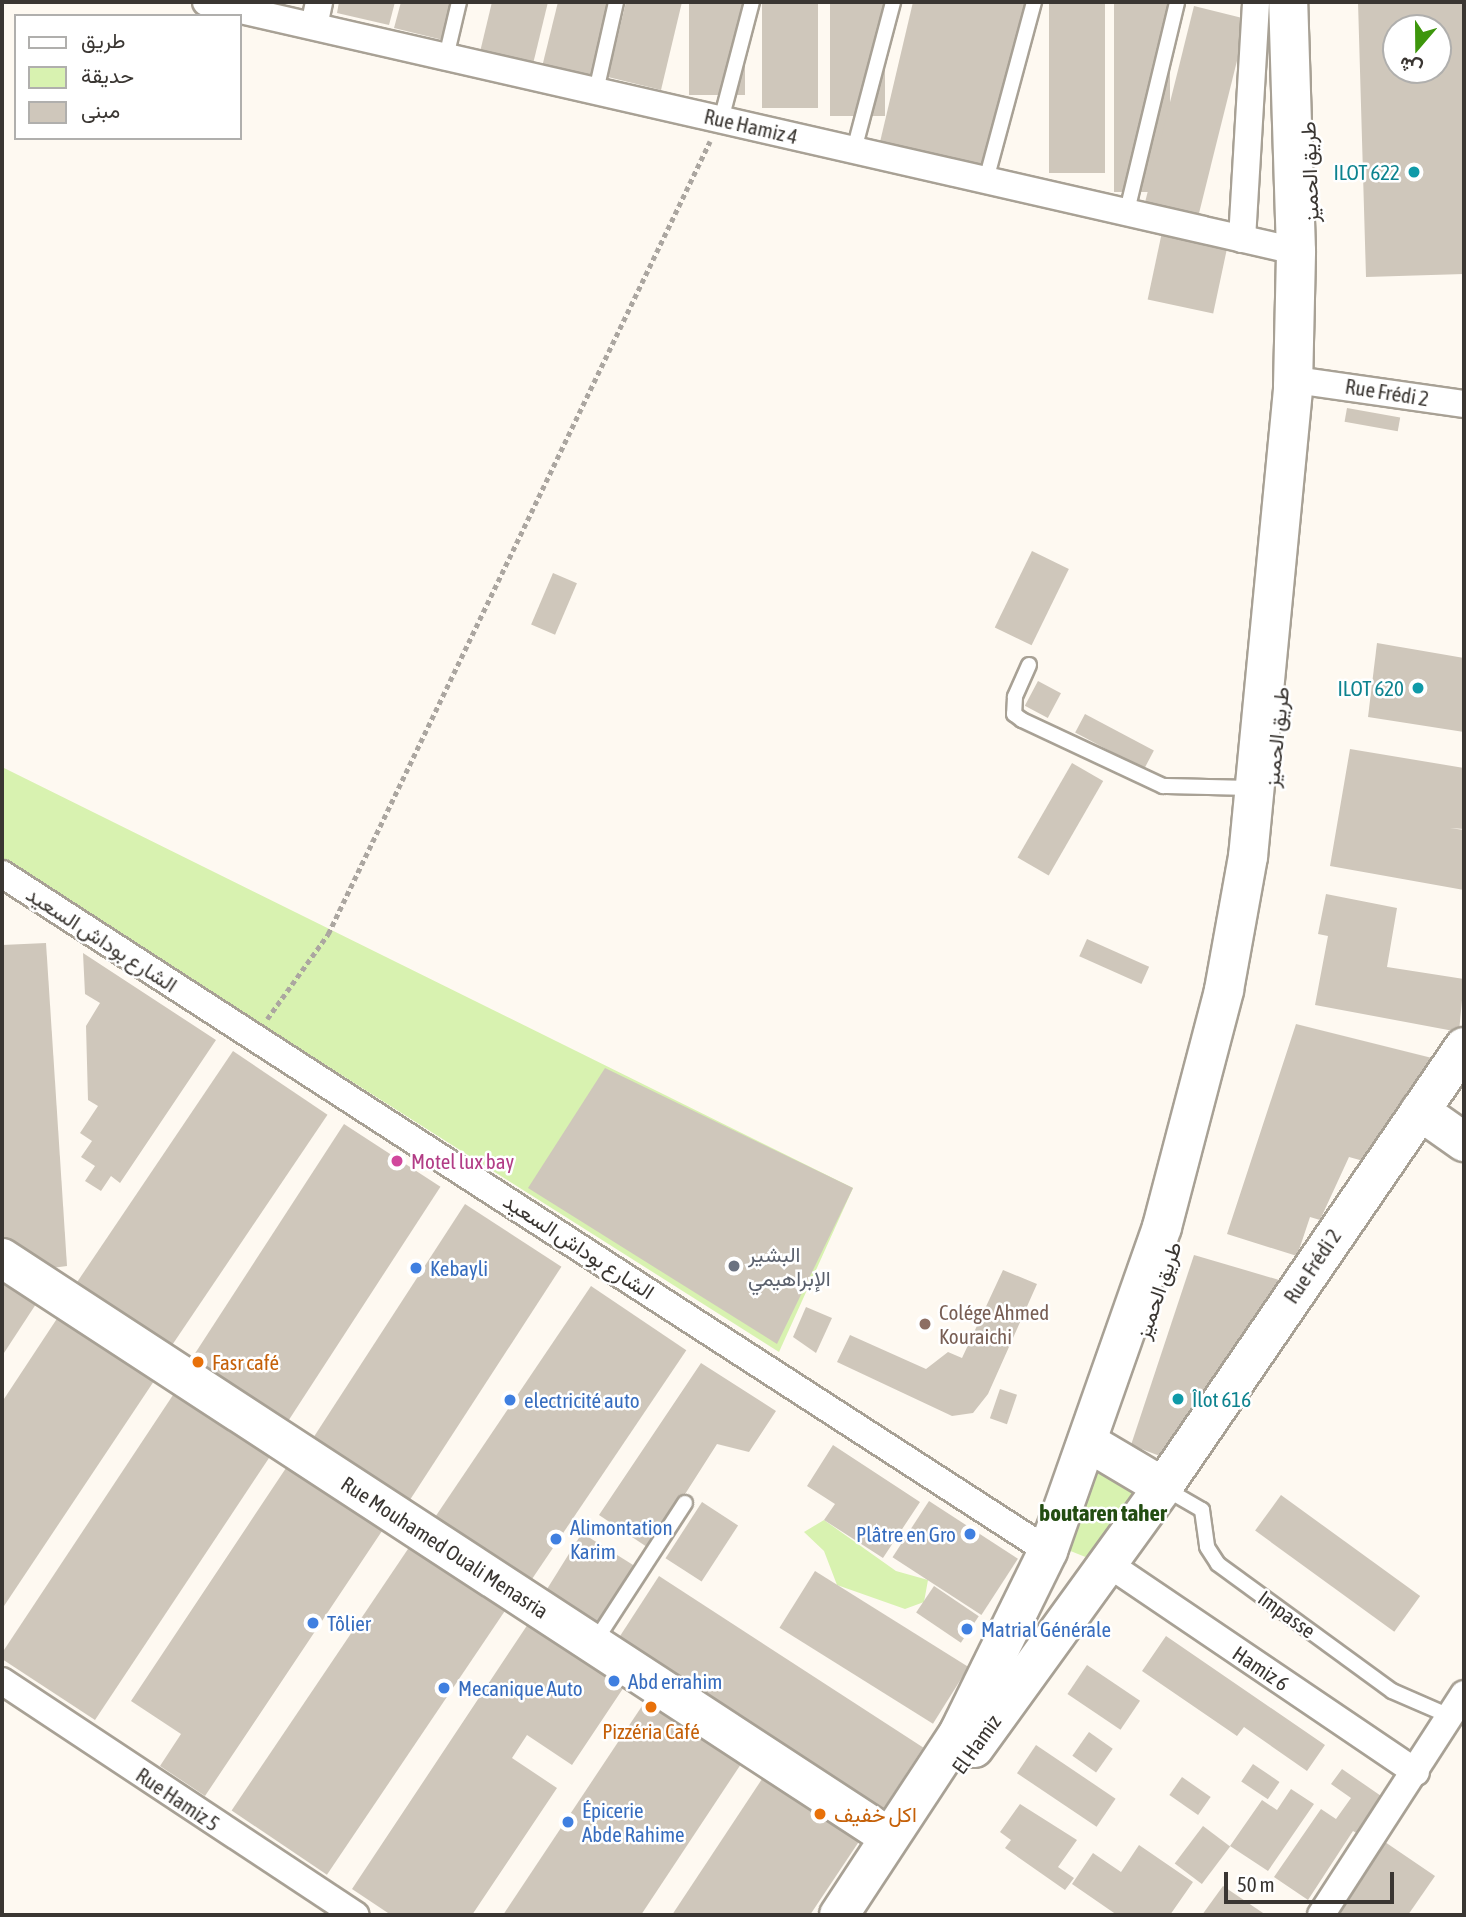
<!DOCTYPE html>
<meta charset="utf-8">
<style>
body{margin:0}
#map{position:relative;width:1466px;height:1917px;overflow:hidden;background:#fef9f1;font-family:"Asap Condensed",Vazirmatn,sans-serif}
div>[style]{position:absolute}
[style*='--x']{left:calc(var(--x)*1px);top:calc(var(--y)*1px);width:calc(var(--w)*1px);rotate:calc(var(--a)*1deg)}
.green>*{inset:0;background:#d8f2b0}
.building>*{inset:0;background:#cfc7bb;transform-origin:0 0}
.path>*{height:4.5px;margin-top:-2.25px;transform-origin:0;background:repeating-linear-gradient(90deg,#aba6a0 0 5px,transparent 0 8.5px)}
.roads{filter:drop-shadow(2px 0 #a8a195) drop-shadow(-2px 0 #a8a195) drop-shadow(0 2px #a8a195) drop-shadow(0 -2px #a8a195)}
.lane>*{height:14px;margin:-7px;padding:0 7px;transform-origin:7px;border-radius:7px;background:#fff}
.street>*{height:26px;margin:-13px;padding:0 13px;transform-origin:13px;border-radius:13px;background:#fff}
.secondary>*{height:38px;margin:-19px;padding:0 19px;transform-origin:19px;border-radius:19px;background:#fff}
.dots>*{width:19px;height:19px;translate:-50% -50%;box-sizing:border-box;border:4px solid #fff;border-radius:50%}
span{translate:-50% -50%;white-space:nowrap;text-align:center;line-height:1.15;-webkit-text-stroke:5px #fff;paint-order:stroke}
.street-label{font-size:21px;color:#3a3632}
.culture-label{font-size:21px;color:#0d838f}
.right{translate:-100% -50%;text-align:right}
.left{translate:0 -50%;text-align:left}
.hotel-label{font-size:21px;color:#b23c85}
.worship-label{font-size:21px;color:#5b616d}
.shop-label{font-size:21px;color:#366cbe}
.education-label{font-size:21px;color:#785e54}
.food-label{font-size:21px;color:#c56008}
.neighbourhood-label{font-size:23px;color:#234d12;font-weight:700}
.frame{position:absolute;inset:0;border:4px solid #3a3632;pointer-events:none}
.legend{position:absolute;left:14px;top:14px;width:228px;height:126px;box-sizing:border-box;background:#fff;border:2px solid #b0afad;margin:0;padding:9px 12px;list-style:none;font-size:21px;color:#3a3632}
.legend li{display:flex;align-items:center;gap:14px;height:35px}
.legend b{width:35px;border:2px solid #b0afad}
.north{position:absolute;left:1382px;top:14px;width:70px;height:70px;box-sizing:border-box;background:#fff;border:2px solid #b0afad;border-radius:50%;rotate:200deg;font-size:19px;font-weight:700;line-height:28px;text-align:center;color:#3a3632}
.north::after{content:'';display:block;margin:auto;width:24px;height:32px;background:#3d960c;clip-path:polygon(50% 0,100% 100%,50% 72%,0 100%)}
.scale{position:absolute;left:1224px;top:1872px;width:170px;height:32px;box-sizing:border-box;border:4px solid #3a3632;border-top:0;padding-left:9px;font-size:21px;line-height:24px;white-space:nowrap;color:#3a3632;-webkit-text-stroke:5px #fff;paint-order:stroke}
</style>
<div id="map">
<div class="green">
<i style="clip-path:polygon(2px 767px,853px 1188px,779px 1352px,2px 860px)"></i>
<i style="clip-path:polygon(1106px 1464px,1138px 1494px,1088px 1558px,1068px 1550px,1090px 1472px)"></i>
<i style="clip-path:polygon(824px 1520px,896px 1571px,928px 1580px,924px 1602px,905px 1609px,837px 1585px,824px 1551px,804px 1532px)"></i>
</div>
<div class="building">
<i style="clip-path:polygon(339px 2px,395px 2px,389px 25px,337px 13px)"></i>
<i style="clip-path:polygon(401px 2px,457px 2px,447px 41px,394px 28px)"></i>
<i style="clip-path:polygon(492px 2px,548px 2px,533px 64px,480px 52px)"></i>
<i style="clip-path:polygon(558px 2px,614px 2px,595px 80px,542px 67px)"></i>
<i style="clip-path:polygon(626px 2px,682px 2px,661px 90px,608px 77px)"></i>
<i style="left:689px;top:2px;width:56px;height:93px"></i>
<i style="left:762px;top:2px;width:56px;height:106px"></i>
<i style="left:830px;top:2px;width:55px;height:114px"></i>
<i style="clip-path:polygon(913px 2px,1026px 2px,986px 168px,880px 142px)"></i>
<i style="left:1049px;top:2px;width:56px;height:171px"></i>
<i style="left:1114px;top:2px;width:56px;height:190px"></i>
<i style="clip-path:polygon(evenodd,1358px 2px,1464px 2px,1464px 274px,1366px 277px,1358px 2px,1396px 28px,1438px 28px,1438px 70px,1396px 70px,1396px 28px)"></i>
<i style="left:1194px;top:6px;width:55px;height:204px;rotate:14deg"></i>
<i style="left:1162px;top:232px;width:67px;height:69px;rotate:12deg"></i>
<i style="left:1347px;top:408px;width:54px;height:14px;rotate:10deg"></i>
<i style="left:1032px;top:551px;width:41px;height:85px;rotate:26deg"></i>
<i style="left:553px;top:573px;width:26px;height:56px;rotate:23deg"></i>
<i style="clip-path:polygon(1377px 643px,1464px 658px,1464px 732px,1368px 717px)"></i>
<i style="left:1038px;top:681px;width:26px;height:28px;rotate:28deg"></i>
<i style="left:1085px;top:714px;width:78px;height:21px;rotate:28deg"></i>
<i style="clip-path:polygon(1350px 749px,1464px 768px,1464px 829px,1450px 828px,1464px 830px,1464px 890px,1330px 866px)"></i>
<i style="left:1072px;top:763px;width:36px;height:109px;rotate:30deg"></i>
<i style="clip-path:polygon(1326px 894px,1397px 908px,1387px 967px,1464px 979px,1459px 1032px,1315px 1005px,1328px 936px,1318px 934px)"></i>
<i style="left:1087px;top:939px;width:68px;height:19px;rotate:24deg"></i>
<i style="clip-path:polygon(46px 943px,67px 1266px,52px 1268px,2px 1238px,2px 945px)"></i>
<i style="clip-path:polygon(83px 953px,216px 1040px,120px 1183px,111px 1176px,101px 1191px,85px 1181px,95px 1166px,81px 1157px,92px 1141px,80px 1133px,98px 1106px,88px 1100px,86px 1026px,100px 1003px,85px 994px)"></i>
<i style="clip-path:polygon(1296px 1024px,1440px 1060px,1367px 1162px,1349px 1157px,1320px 1220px,1310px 1217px,1297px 1256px,1227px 1234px)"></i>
<i style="left:233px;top:1051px;width:114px;height:279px;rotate:34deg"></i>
<i style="clip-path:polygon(605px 1068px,853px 1188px,777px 1344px,528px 1188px)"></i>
<i style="left:344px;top:1124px;width:115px;height:279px;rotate:33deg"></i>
<i style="left:465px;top:1204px;width:115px;height:278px;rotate:33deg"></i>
<i style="clip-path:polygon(1194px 1255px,1286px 1282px,1173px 1461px,1131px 1445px)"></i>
<i style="clip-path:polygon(1003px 1270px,1037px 1284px,988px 1394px,973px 1413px,952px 1416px,837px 1362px,850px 1335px,926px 1369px,948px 1352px,962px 1358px)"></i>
<i style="clip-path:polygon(2px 1281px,36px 1304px,2px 1356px)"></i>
<i style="left:591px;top:1286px;width:115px;height:279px;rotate:34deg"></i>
<i style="clip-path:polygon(806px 1307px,832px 1318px,816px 1353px,793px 1337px)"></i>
<i style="clip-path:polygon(60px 1314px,156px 1378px,2px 1609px,2px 1402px)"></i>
<i style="clip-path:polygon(701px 1363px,776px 1411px,749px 1452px,717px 1444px,650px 1549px,599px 1515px)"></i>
<i style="left:1000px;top:1389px;width:18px;height:31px;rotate:19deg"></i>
<i style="clip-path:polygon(175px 1392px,271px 1455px,95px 1720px,2px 1659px,2px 1653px)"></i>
<i style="clip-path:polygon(833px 1445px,920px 1502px,883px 1558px,824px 1520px,835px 1504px,807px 1486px)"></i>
<i style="clip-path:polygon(286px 1468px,382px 1531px,205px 1796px,160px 1766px,181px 1734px,131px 1701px)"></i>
<i style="left:1281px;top:1495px;width:172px;height:44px;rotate:36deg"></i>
<i style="left:929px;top:1501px;width:106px;height:67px;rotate:33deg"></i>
<i style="left:702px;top:1502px;width:43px;height:67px;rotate:33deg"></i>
<i style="left:582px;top:1533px;width:65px;height:68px;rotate:32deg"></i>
<i style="left:410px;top:1546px;width:115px;height:319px;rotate:34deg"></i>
<i style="left:815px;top:1571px;width:181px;height:67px;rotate:32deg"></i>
<i style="left:659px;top:1576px;width:315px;height:73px;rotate:33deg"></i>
<i style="left:934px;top:1586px;width:54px;height:32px;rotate:34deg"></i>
<i style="clip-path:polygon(528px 1624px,624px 1687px,572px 1765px,527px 1735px,512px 1758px,557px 1788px,472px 1915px,391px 1915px,352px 1889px)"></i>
<i style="clip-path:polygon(1166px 1636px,1325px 1745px,1307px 1771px,1244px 1727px,1237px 1736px,1142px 1671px)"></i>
<i style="left:1087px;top:1665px;width:64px;height:35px;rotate:34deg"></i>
<i style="clip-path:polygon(646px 1700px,741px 1764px,641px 1915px,503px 1915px)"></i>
<i style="left:1089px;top:1732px;width:29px;height:29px;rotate:35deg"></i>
<i style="left:1036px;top:1745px;width:96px;height:34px;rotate:34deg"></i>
<i style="left:1253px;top:1764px;width:32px;height:21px;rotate:34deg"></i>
<i style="clip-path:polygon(1342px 1769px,1384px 1798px,1358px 1834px,1353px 1831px,1308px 1900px,1274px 1877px,1321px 1809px,1336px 1819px,1351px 1798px,1331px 1784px)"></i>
<i style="clip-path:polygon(764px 1776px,860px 1840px,810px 1915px,672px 1915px)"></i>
<i style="left:1182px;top:1777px;width:35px;height:22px;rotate:35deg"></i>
<i style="clip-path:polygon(1291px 1789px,1314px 1804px,1268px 1871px,1230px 1846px,1262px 1800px,1277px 1810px)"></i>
<i style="clip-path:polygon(1020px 1804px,1077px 1840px,1058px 1867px,1074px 1878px,1065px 1890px,1005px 1848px,1011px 1840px,1000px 1832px)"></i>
<i style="left:1203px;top:1826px;width:34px;height:47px;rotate:37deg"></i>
<i style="clip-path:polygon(1385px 1842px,1435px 1876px,1408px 1915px,1330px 1915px)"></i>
<i style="clip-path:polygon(1139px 1845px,1193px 1882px,1170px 1915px,1117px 1915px,1072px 1884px,1093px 1853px,1121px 1872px)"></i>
<i style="clip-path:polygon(1223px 1886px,1266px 1915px,1202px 1915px)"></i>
</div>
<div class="path">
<i style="--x:267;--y:1019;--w:105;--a:-54.3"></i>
<i style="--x:328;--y:934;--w:880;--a:-64.28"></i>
</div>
<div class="roads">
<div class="lane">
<i style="--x:446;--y:57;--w:57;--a:-76.7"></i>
<i style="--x:596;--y:91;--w:91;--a:-77.3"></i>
<i style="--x:721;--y:120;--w:122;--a:-75.3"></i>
<i style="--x:854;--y:150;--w:153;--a:-75.2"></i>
<i style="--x:986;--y:180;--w:184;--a:-74.9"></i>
<i style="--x:1126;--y:215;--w:219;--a:-76.5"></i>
<i style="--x:1029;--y:665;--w:35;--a:114"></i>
<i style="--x:1015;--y:697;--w:17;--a:93"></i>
<i style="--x:1014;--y:714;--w:10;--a:37"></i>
<i style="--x:1022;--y:720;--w:156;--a:25.1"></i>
<i style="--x:1163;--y:786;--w:91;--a:1.3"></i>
<i style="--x:1164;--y:1488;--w:44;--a:30.1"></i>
<i style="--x:1202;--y:1510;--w:37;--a:82"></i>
<i style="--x:1207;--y:1547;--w:20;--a:57"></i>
<i style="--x:1218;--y:1564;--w:215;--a:36.1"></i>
<i style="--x:1392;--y:1691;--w:58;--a:23.5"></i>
<i style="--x:594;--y:1643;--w:167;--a:-57"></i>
</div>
<div class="street">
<i style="--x:206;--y:2;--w:1118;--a:12.87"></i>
<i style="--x:314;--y:26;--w:25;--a:-78"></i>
<i style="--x:1242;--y:239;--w:237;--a:-86.6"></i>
<i style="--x:1309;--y:382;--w:157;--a:8.1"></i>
<i style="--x:2;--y:874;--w:1246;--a:32.91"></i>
<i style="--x:1107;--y:1563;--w:373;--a:34.1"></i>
<i style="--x:2;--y:1681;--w:424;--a:33.5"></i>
<i style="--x:1321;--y:1915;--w:263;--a:-57.1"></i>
</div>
<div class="secondary">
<i style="--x:1420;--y:1111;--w:54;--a:35.2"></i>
<i style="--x:2;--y:1258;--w:1059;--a:33.13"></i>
<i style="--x:1089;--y:1443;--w:86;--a:30.7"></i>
<i style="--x:974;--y:1748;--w:322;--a:-54.1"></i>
<i style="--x:1163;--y:1487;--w:533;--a:-55.62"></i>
<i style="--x:839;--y:1915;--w:219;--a:-56.7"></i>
<i style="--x:959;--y:1732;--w:202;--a:-63.8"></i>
<i style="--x:1048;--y:1551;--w:343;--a:-70.6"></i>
<i style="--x:1162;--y:1227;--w:245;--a:-75.3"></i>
<i style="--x:1224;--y:990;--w:135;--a:-79.8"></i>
<i style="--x:1248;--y:857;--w:473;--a:-84.5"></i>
<i style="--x:1293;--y:386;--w:135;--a:-88.7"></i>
<i style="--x:1296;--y:251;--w:249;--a:-91.8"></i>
</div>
</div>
<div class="dots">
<i style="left:1414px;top:172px;background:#0f9aa8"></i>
<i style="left:1418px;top:688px;background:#0f9aa8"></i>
<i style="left:397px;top:1161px;background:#d1479c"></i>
<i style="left:734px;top:1266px;background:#6b7280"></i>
<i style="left:416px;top:1268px;background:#3f7fe0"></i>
<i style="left:925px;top:1324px;background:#8d6e63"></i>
<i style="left:198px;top:1362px;background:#e8710a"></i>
<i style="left:1178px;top:1399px;background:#0f9aa8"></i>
<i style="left:510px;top:1400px;background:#3f7fe0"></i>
<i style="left:970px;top:1534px;background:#3f7fe0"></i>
<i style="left:556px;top:1539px;background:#3f7fe0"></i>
<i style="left:313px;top:1623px;background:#3f7fe0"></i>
<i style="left:967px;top:1629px;background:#3f7fe0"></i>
<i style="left:614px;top:1681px;background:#3f7fe0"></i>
<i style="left:444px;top:1688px;background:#3f7fe0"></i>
<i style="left:651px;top:1707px;background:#e8710a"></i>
<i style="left:820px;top:1814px;background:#e8710a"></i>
<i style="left:568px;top:1822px;background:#3f7fe0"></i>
</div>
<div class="street-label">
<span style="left:751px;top:126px;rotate:13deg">Rue Hamiz 4</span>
<span style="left:1309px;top:172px;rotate:-92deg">طريق الحميز</span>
<span style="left:1387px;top:392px;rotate:9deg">Rue Frédi 2</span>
<span style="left:1276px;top:737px;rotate:-84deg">طريق الحميز</span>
<span style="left:102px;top:939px;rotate:33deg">الشارع بوداش السعيد</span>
<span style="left:579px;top:1246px;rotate:33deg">الشارع بوداش السعيد</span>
<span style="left:1312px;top:1266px;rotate:-56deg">Rue Frédi 2</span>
<span style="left:1158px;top:1290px;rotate:-71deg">طريق الحميز</span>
<span style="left:445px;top:1547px;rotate:33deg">Rue Mouhamed Ouali Menasria</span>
<span style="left:1287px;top:1614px;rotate:36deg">Impasse</span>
<span style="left:1261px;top:1668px;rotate:34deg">Hamiz 6</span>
<span style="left:976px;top:1744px;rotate:-54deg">El Hamiz</span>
<span style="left:178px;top:1799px;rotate:34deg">Rue Hamiz 5</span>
</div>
<div class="culture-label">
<span class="right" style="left:1400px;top:172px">ILOT 622</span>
<span class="right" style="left:1404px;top:688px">ILOT 620</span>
<span class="left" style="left:1192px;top:1399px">Îlot 616</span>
</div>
<div class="hotel-label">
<span class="left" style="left:411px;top:1161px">Motel lux bay</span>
</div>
<div class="worship-label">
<span class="left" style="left:748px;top:1266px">البشير<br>الإبراهيمي</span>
</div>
<div class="shop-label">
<span class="left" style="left:430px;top:1268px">Kebayli</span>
<span class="left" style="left:524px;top:1400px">electricité auto</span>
<span class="left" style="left:570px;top:1539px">Alimontation<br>Karim</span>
<span class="right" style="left:956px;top:1534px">Plâtre en Gro</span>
<span class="left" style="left:327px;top:1623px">Tôlier</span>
<span class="left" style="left:981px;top:1629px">Matrial Générale</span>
<span class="left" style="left:628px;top:1681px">Abd errahim</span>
<span class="left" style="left:458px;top:1688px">Mecanique Auto</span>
<span class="left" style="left:582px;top:1822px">Épicerie<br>Abde Rahime</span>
</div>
<div class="education-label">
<span class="left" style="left:939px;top:1324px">Colége Ahmed<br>Kouraichi</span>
</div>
<div class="food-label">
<span class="left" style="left:212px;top:1362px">Fasr café</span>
<span style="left:651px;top:1731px">Pizzéria Café</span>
<span class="left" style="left:834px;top:1814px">اكل خفيف</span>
</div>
<div class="neighbourhood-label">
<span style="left:1103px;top:1513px">boutaren taher</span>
</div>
<div class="frame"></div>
<ul class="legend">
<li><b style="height:9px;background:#fff"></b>طريق</li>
<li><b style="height:19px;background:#d8f2b0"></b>حديقة</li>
<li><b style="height:19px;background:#cfc7bb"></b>مبنى</li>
</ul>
<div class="north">ش</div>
<div class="scale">50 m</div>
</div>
